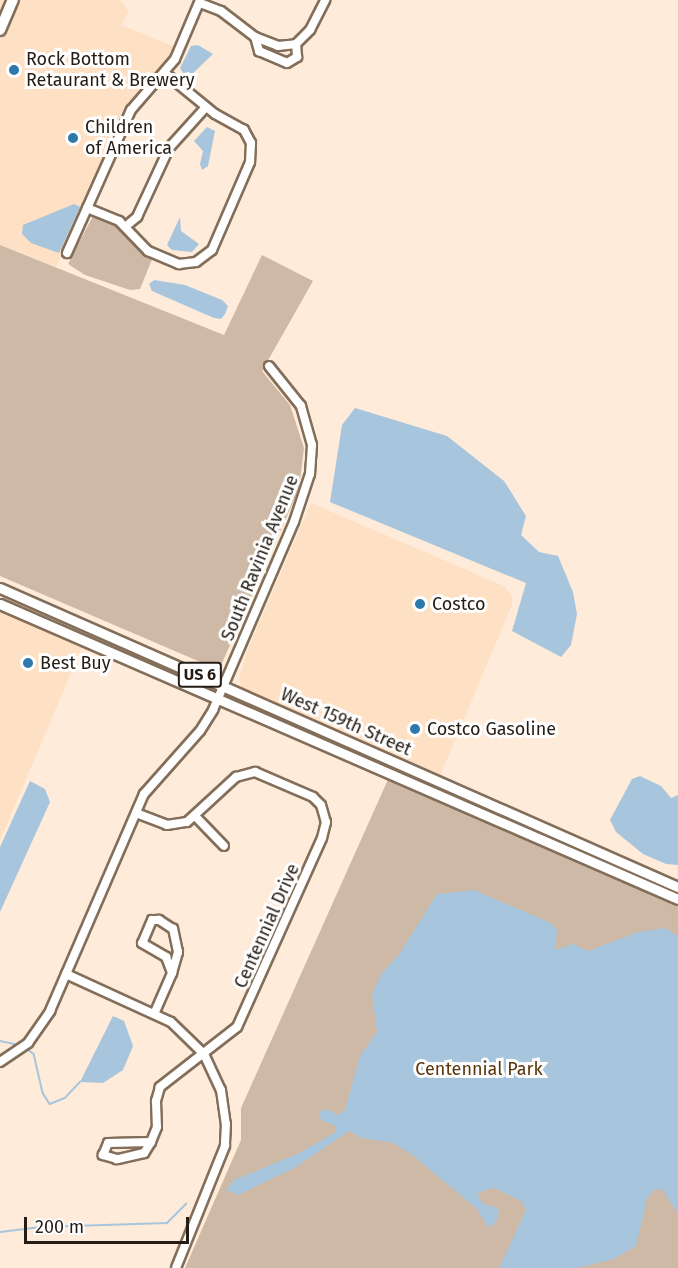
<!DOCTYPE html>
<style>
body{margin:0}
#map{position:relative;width:678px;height:1268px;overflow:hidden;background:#feebd9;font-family:"Fira Sans",sans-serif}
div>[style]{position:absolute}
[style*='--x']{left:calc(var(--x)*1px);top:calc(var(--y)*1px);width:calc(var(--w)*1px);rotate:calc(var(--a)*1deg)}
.built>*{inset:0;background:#fee0c4}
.green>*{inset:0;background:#ceb9a6}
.water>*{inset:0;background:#a7c5dc}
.stream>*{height:1.5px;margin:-0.75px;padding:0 0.75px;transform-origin:0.75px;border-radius:0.75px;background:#a7c5dc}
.roads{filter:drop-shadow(2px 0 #836e5a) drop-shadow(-2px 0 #836e5a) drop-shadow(0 2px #836e5a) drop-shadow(0 -2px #836e5a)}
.minor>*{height:8px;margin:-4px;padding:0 4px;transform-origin:4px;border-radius:4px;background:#fff}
.major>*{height:9px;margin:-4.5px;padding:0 4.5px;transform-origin:4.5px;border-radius:4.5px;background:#fff}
.highway>*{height:10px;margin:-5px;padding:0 5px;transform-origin:5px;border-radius:5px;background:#fff}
.dots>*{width:16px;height:16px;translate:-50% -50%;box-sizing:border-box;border:3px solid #fff;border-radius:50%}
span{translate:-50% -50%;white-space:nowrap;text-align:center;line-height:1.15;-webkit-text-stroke:6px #fff;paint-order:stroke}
.shield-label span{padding:2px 4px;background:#fff;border:2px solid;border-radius:4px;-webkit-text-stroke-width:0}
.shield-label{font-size:16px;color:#251d15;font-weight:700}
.poi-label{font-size:18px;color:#251d15}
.left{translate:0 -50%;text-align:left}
.street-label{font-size:18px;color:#251d15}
.park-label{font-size:18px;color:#5a350a}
.scale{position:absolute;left:24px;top:1217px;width:165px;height:27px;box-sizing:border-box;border:3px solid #251d15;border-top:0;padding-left:8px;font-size:18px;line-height:21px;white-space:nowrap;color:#251d15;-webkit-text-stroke:4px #fff;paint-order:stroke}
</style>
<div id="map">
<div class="built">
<i style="clip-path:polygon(0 0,120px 0,129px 12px,121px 25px,175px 47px,162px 74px,128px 107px,56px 267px,0 245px)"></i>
<i style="clip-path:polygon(311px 503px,504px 586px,512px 596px,512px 605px,439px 778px,241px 689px,239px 678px,248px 649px)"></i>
<i style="clip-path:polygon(0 610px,82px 647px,0 840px)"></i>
</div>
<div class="green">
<i style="clip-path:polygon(93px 216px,118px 225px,136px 247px,153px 257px,140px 289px,130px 290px,85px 275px,68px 264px)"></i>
<i style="clip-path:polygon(0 245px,224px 335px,262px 255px,313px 281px,262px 371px,290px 405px,304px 448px,299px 489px,219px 670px,0 576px)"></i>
<i style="clip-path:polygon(390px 775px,678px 903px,678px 1268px,185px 1268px,241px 1140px,241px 1108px)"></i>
</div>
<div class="water">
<i style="clip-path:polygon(198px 45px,213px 54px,187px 79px,180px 68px,191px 46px)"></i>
<i style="clip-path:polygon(207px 127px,215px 131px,208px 166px,202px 170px,200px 164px,203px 151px,194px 141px)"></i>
<i style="clip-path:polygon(74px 204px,80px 207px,59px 253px,31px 243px,22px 234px,23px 225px)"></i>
<i style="clip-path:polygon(180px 217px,181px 231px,199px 244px,192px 252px,172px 250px,167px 245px)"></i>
<i style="clip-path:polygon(154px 280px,185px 285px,222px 300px,228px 306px,225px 314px,221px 319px,214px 318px,152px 291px,149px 284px)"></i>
<i style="clip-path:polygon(355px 408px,447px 436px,504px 481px,526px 516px,521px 535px,539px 552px,558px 556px,573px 592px,577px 614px,571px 645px,561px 657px,512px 631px,526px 583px,330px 502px,342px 425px)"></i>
<i style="clip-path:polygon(640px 776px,661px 786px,671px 798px,678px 795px,678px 865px,666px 864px,643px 854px,616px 832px,610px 820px,632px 779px)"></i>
<i style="clip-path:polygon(30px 781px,45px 789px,50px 802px,0 912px,0 847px)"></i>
<i style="clip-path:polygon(474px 890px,551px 923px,557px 931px,555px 950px,573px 944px,588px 951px,638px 932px,666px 928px,678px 937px,678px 1214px,663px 1190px,654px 1189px,647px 1199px,636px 1246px,614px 1259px,577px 1268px,499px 1268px,526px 1210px,520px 1200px,493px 1188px,477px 1193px,483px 1204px,496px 1207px,499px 1212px,496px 1222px,488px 1228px,477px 1209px,411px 1154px,393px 1143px,361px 1138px,349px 1131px,296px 1167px,238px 1195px,226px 1190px,234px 1180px,297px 1154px,336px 1132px,336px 1126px,321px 1120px,318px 1113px,326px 1109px,339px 1115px,345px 1110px,360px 1056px,377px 1032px,372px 995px,381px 974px,398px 956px,437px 894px)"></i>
<i style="clip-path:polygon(113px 1016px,124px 1021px,133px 1046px,123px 1070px,103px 1083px,80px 1082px)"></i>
</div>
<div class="stream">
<i style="--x:0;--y:1041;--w:19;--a:12"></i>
<i style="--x:26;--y:1048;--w:10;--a:37"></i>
<i style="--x:34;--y:1054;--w:40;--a:77"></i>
<i style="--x:43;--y:1093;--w:13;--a:58"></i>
<i style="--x:50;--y:1104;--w:16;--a:-22"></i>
<i style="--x:65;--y:1098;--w:22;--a:-47"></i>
<i style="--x:0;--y:1232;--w:41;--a:-7"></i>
<i style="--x:41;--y:1227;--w:126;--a:-1.8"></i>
<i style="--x:167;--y:1223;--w:27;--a:-45"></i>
</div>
<div class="roads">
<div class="minor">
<i style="--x:200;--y:3;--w:22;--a:21"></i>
<i style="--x:221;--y:11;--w:43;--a:37.4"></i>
<i style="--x:255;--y:37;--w:25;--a:21"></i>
<i style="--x:278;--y:46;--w:18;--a:-6"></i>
<i style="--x:255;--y:37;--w:15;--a:74"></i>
<i style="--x:259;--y:51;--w:30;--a:23"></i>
<i style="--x:287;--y:63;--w:12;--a:-31"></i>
<i style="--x:297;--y:57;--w:13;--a:-94"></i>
<i style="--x:296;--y:44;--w:20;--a:-45"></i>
<i style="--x:310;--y:30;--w:34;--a:-63"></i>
<i style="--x:87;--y:208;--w:35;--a:22"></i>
<i style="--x:119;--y:221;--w:42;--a:46"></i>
<i style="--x:148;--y:251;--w:34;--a:23"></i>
<i style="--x:179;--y:264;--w:17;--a:-7"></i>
<i style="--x:196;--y:262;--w:20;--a:-37"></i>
<i style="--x:212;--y:250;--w:96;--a:-66.6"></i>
<i style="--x:250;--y:162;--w:19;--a:-87"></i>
<i style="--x:251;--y:143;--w:15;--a:-118"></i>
<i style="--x:244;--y:130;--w:33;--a:-151"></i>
<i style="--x:215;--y:114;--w:63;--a:-140.8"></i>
<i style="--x:125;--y:227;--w:16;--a:-40"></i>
<i style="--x:137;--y:217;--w:76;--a:-65.1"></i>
<i style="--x:169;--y:148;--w:55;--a:-47.9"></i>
<i style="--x:67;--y:253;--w:157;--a:-65.9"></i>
<i style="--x:131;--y:110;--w:67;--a:-49.2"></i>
<i style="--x:175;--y:59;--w:64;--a:-67"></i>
<i style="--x:136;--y:813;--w:33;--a:21"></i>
<i style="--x:167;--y:825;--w:20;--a:-9"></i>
<i style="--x:187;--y:822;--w:67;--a:-42.6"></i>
<i style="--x:236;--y:777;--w:20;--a:-15"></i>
<i style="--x:255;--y:772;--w:63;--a:23.3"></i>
<i style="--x:313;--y:797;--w:11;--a:45"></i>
<i style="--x:321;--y:805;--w:18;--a:74"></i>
<i style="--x:326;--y:822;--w:16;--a:104"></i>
<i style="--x:322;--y:838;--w:207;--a:114.2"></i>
<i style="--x:237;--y:1027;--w:98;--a:142.1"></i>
<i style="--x:160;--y:1087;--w:15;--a:106"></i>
<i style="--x:156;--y:1101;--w:26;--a:88"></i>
<i style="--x:157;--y:1127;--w:16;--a:112"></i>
<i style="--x:151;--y:1142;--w:13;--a:122"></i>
<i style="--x:144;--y:1153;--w:28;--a:167"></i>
<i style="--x:117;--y:1159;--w:15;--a:-164"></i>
<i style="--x:103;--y:1155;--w:13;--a:-67"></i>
<i style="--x:108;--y:1143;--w:43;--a:-1.3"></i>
<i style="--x:196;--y:817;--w:40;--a:46"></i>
<i style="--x:66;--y:974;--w:115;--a:24.6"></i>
<i style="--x:171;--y:1022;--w:46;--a:44.1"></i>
<i style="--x:204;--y:1054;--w:40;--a:65"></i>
<i style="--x:221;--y:1090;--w:34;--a:82"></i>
<i style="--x:226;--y:1124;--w:22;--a:93"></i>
<i style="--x:225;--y:1146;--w:131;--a:111.9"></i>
<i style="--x:155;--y:1012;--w:43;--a:-66.4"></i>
<i style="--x:172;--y:973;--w:22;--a:-74"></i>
<i style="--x:178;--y:952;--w:24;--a:-102"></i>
<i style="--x:173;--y:929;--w:17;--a:-147"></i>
<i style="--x:159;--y:920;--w:7;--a:180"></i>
<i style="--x:152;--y:920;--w:25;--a:113"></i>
<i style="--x:142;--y:943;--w:28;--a:30"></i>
<i style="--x:166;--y:957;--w:17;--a:69"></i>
<i style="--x:0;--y:1062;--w:34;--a:-34"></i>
<i style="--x:28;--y:1043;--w:39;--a:-55"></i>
<i style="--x:50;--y:1011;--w:236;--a:-66.6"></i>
<i style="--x:144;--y:794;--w:84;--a:-48.4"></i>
<i style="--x:200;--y:731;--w:25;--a:-58"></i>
<i style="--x:213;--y:710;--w:205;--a:-66.7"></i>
<i style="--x:294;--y:522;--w:51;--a:-71.6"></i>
<i style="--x:310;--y:474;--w:29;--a:-86"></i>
<i style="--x:312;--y:445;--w:41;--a:-105.8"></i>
<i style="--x:301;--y:406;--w:51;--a:-128.7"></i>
</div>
<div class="major">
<i style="--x:0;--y:588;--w:741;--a:23.8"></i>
<i style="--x:0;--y:604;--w:739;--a:23.51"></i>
</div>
<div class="highway">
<i style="--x:0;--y:30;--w:33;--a:-67"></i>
</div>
</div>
<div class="dots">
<i style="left:14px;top:70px;background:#2d79ac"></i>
<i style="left:73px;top:138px;background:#2d79ac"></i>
<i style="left:420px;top:604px;background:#2d79ac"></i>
<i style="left:28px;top:663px;background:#2d79ac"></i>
<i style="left:415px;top:729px;background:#2d79ac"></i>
</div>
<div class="shield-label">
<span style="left:200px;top:675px">US 6</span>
</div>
<div class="poi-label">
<span class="left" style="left:26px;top:70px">Rock Bottom<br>Retaurant &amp; Brewery</span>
<span class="left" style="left:85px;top:138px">Children<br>of America</span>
<span class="left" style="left:432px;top:604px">Costco</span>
<span class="left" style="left:40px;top:663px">Best Buy</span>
<span class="left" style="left:427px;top:729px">Costco Gasoline</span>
</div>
<div class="street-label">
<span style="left:260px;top:558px;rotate:-68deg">South Ravinia Avenue</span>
<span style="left:346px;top:722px;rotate:24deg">West 159th Street</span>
<span style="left:267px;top:926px;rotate:-66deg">Centennial Drive</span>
</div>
<div class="park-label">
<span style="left:479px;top:1069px">Centennial Park</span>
</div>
<div class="scale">200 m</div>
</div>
